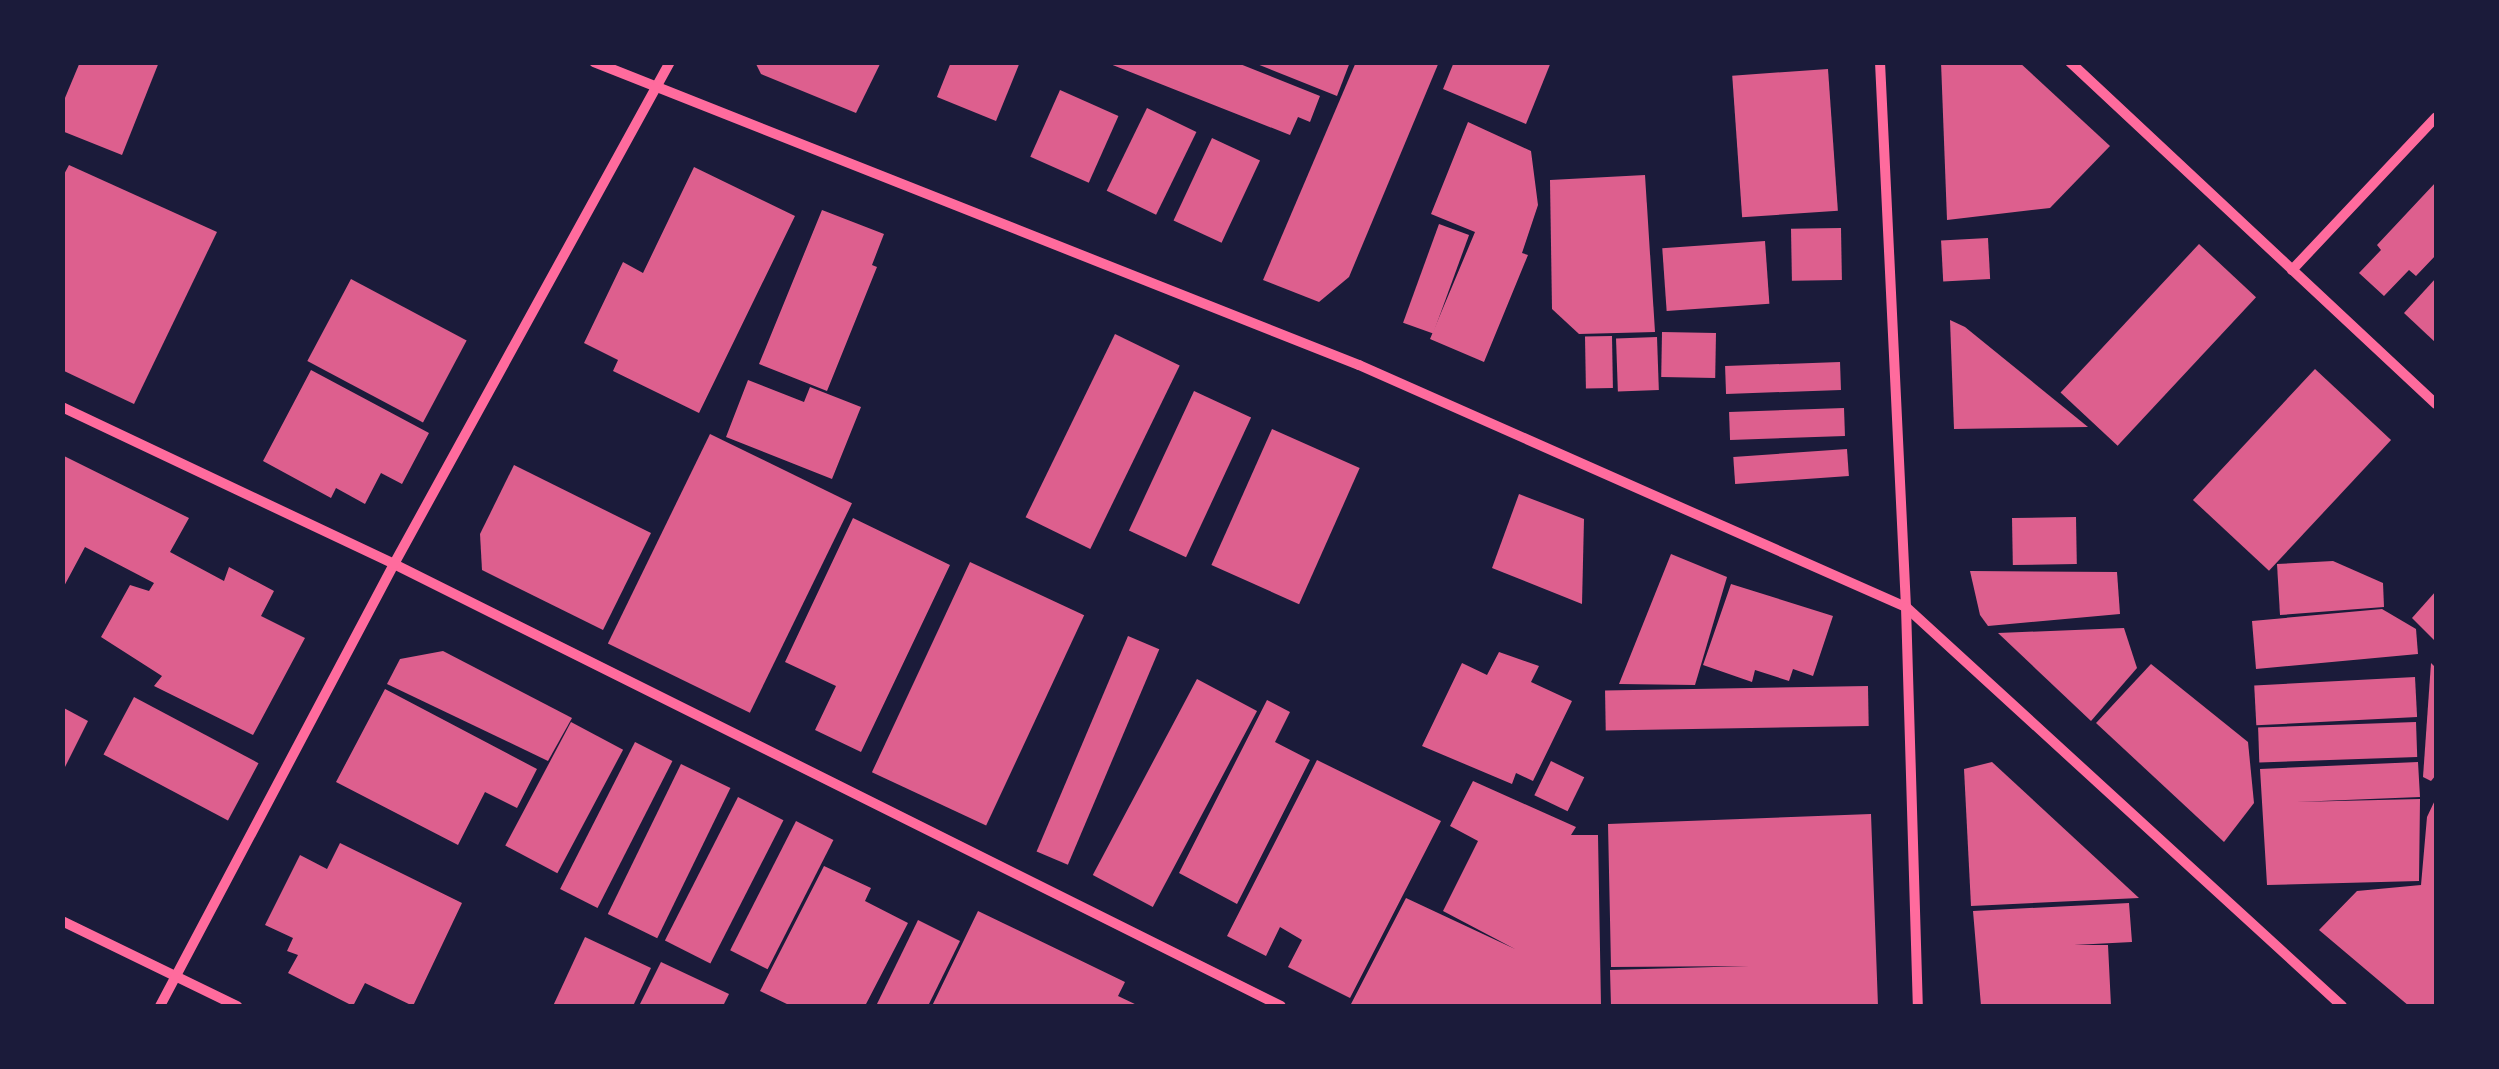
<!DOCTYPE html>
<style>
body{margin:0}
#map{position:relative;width:2499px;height:1069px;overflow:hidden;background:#1b1b3a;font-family:"Asap Condensed",sans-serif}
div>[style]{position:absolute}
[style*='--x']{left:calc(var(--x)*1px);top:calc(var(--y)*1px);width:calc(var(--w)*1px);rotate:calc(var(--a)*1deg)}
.building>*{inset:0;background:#dd5f8e;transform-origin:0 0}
.minor>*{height:10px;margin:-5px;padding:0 5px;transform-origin:5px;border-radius:5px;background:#ff6b9d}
span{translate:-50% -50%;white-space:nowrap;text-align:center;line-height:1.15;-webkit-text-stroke:9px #1b1b3a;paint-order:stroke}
.frame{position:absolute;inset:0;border:65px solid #1b1b3a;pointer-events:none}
</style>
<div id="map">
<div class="building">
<i style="clip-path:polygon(80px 62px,159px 62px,122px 155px,62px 131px,62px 105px)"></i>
<i style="clip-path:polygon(755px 62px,881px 62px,856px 113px,761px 74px)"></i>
<i style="clip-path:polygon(951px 62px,1020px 62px,996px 121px,937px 97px)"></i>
<i style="clip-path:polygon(1105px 62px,1235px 62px,1320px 96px,1310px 122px,1298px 117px,1290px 135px)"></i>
<i style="clip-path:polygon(1252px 62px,1350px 62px,1337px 96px)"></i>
<i style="clip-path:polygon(1356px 62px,1439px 62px,1349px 277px,1319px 302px,1263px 280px)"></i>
<i style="clip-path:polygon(1454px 62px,1551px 62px,1526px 124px,1443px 89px)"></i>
<i style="clip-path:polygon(1941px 62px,2019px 62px,2110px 146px,2050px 208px,1947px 220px)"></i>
<i style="left:1828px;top:69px;width:142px;height:96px;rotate:86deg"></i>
<i style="left:1060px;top:90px;width:64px;height:73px;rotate:24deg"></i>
<i style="left:1147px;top:108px;width:55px;height:92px;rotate:26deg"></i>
<i style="clip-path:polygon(1468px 122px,1531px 151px,1538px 205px,1522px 253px,1528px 255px,1484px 362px,1430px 339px,1475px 232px,1431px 214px)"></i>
<i style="left:1212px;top:138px;width:53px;height:91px;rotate:25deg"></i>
<i style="clip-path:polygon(69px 165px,217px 232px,134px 404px,62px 370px,62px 178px)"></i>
<i style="clip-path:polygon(694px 167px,795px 216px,699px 413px,613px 371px,618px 360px,584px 343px,623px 262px,643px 273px)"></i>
<i style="clip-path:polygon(1645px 175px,1655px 332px,1579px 334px,1552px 309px,1550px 180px)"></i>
<i style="clip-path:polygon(2436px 182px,2436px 255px,2416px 276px,2409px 270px,2384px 296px,2359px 273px,2381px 250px,2377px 245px)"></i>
<i style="clip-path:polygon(822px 210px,884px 234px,872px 265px,877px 267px,827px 391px,759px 364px)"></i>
<i style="left:1439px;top:224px;width:32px;height:105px;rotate:20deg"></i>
<i style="left:1841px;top:228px;width:52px;height:50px;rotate:89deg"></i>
<i style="left:1988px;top:238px;width:41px;height:47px;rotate:87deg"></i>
<i style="left:1765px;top:241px;width:63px;height:103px;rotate:86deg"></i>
<i style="left:2199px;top:244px;width:78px;height:203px;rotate:43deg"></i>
<i style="clip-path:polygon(2436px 278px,2436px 343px,2404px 313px)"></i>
<i style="left:351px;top:279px;width:131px;height:93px;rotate:28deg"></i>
<i style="clip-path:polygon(1950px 320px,1965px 327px,2088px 427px,1954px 429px)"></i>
<i style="left:1662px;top:332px;width:54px;height:45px;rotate:1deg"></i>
<i style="left:1115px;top:334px;width:72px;height:204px;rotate:26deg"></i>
<i style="left:1612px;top:336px;width:52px;height:27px;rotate:89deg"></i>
<i style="left:1657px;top:337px;width:53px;height:41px;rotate:88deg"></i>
<i style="left:1840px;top:362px;width:28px;height:115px;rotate:88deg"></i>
<i style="left:2315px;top:369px;width:104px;height:179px;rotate:43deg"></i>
<i style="clip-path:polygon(311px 370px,429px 433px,402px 484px,381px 473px,365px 504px,336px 488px,331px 498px,263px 461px)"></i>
<i style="clip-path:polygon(748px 380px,804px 402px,810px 387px,861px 407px,832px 479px,726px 437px)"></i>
<i style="left:1194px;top:391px;width:63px;height:154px;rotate:25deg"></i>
<i style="left:1844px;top:408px;width:28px;height:115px;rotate:88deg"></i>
<i style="left:1272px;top:429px;width:96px;height:149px;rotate:24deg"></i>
<i style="left:710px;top:434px;width:158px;height:233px;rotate:26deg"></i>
<i style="left:1847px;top:449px;width:27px;height:114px;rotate:86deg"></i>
<i style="clip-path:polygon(62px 455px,189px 518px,170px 552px,224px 581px,229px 567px,274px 591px,261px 616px,305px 638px,253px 735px,154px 686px,162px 676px,101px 637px,130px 585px,149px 591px,154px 583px,85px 547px,62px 590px)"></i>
<i style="clip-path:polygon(514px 465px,651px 533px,603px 630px,482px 570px,480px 534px)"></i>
<i style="clip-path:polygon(1519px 494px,1584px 519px,1582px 604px,1492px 568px)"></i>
<i style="left:2076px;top:517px;width:47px;height:64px;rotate:89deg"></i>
<i style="clip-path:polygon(853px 518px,950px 565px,861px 752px,815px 730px,836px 686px,785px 662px)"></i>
<i style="clip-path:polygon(1671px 554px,1727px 577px,1695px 685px,1619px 684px)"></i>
<i style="clip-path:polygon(2333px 561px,2383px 583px,2384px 607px,2280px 615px,2277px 564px)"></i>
<i style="left:970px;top:562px;width:126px;height:232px;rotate:25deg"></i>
<i style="clip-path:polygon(1970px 571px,2117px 572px,2120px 614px,1988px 626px,1980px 615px)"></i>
<i style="clip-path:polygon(1731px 584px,1833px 616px,1813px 676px,1793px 669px,1789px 681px,1755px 670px,1752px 682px,1703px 665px)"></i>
<i style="clip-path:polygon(2436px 591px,2436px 642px,2412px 618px)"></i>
<i style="clip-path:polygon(2382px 609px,2416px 629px,2418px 654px,2256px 669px,2252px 621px)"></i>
<i style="clip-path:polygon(2124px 628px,2137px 668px,2091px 721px,1998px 633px)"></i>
<i style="left:1128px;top:636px;width:34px;height:234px;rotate:23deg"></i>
<i style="clip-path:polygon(443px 651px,572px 718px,548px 761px,387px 684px,400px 659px)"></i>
<i style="clip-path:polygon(1499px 652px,1539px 666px,1531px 682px,1572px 701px,1533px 781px,1516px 773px,1512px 784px,1422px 746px,1462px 663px,1487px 675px)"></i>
<i style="clip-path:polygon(2431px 663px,2436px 668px,2436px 775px,2431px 781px,2423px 777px)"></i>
<i style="clip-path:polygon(2151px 664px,2248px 742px,2254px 803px,2224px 842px,2096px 723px)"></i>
<i style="left:2415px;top:677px;width:40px;height:161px;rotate:87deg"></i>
<i style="left:1197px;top:679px;width:68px;height:222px;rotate:28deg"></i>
<i style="left:1868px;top:686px;width:40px;height:263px;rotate:89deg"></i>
<i style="clip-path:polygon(385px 689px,537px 769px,517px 808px,485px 792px,458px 845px,336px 782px)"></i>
<i style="left:134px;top:697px;width:141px;height:65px;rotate:28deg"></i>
<i style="clip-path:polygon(1267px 700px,1290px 712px,1275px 742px,1310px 760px,1237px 904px,1179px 873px)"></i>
<i style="clip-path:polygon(62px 707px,88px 721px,62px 773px)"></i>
<i style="left:571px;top:722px;width:59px;height:140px;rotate:28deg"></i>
<i style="left:2416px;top:722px;width:35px;height:158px;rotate:88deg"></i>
<i style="left:635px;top:742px;width:42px;height:165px;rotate:27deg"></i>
<i style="clip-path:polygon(1317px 760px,1441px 821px,1350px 998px,1288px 967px,1302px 940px,1280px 927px,1266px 956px,1227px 936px)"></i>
<i style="left:1551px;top:761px;width:37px;height:38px;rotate:26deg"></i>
<i style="clip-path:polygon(1992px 762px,2139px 898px,1971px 906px,1964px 769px)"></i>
<i style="clip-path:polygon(2418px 762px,2420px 797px,2296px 802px,2420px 799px,2419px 881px,2267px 885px,2260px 769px)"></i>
<i style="left:681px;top:764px;width:55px;height:167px;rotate:26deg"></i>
<i style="clip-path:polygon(1473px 781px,1576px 827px,1571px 835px,1598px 835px,1601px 1006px,1351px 1004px,1406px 898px,1515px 949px,1443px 911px,1478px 841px,1450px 826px)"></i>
<i style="left:738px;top:797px;width:51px;height:161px;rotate:27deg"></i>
<i style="clip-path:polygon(2436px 798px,2436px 1006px,2409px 1006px,2319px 930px,2357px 891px,2421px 885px,2427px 817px)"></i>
<i style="clip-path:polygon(1871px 814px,1878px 1006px,1611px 1006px,1610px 970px,1749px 966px,1611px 967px,1608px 824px)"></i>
<i style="left:796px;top:821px;width:42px;height:145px;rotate:27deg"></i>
<i style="clip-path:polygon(340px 843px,462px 903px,413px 1006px,365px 983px,353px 1006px,288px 973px,298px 955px,287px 951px,293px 938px,265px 925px,300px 855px,327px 869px)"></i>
<i style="clip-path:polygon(824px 866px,871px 888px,865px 901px,908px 923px,865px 1006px,791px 1006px,760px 991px)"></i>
<i style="clip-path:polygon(2129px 903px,2132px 942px,2074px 945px,2108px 945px,2111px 1006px,1981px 1006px,1973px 911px)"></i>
<i style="clip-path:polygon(978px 911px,1125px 982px,1118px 996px,1139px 1006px,932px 1006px)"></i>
<i style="clip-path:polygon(918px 920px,960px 941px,928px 1006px,876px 1006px)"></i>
<i style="clip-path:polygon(585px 937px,651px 968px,633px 1006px,553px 1006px)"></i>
<i style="clip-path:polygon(661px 962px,729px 994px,723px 1006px,639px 1006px)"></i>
</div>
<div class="minor">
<i style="--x:594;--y:62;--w:823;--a:21.61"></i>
<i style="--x:1359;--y:365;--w:598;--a:23.87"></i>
<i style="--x:1906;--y:607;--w:591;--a:42.46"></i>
<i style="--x:1880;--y:62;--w:546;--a:87.27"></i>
<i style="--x:1906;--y:607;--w:399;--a:88.3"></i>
<i style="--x:2070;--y:62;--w:501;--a:43.06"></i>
<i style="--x:2292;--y:270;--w:210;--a:-46.7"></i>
<i style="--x:62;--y:407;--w:367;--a:25.3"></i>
<i style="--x:394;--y:564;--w:991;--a:26.49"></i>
<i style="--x:62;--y:921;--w:195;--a:25.9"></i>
<i style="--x:160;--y:1006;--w:500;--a:-62.1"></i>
<i style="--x:394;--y:564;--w:573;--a:-61.2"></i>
</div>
<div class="frame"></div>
</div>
